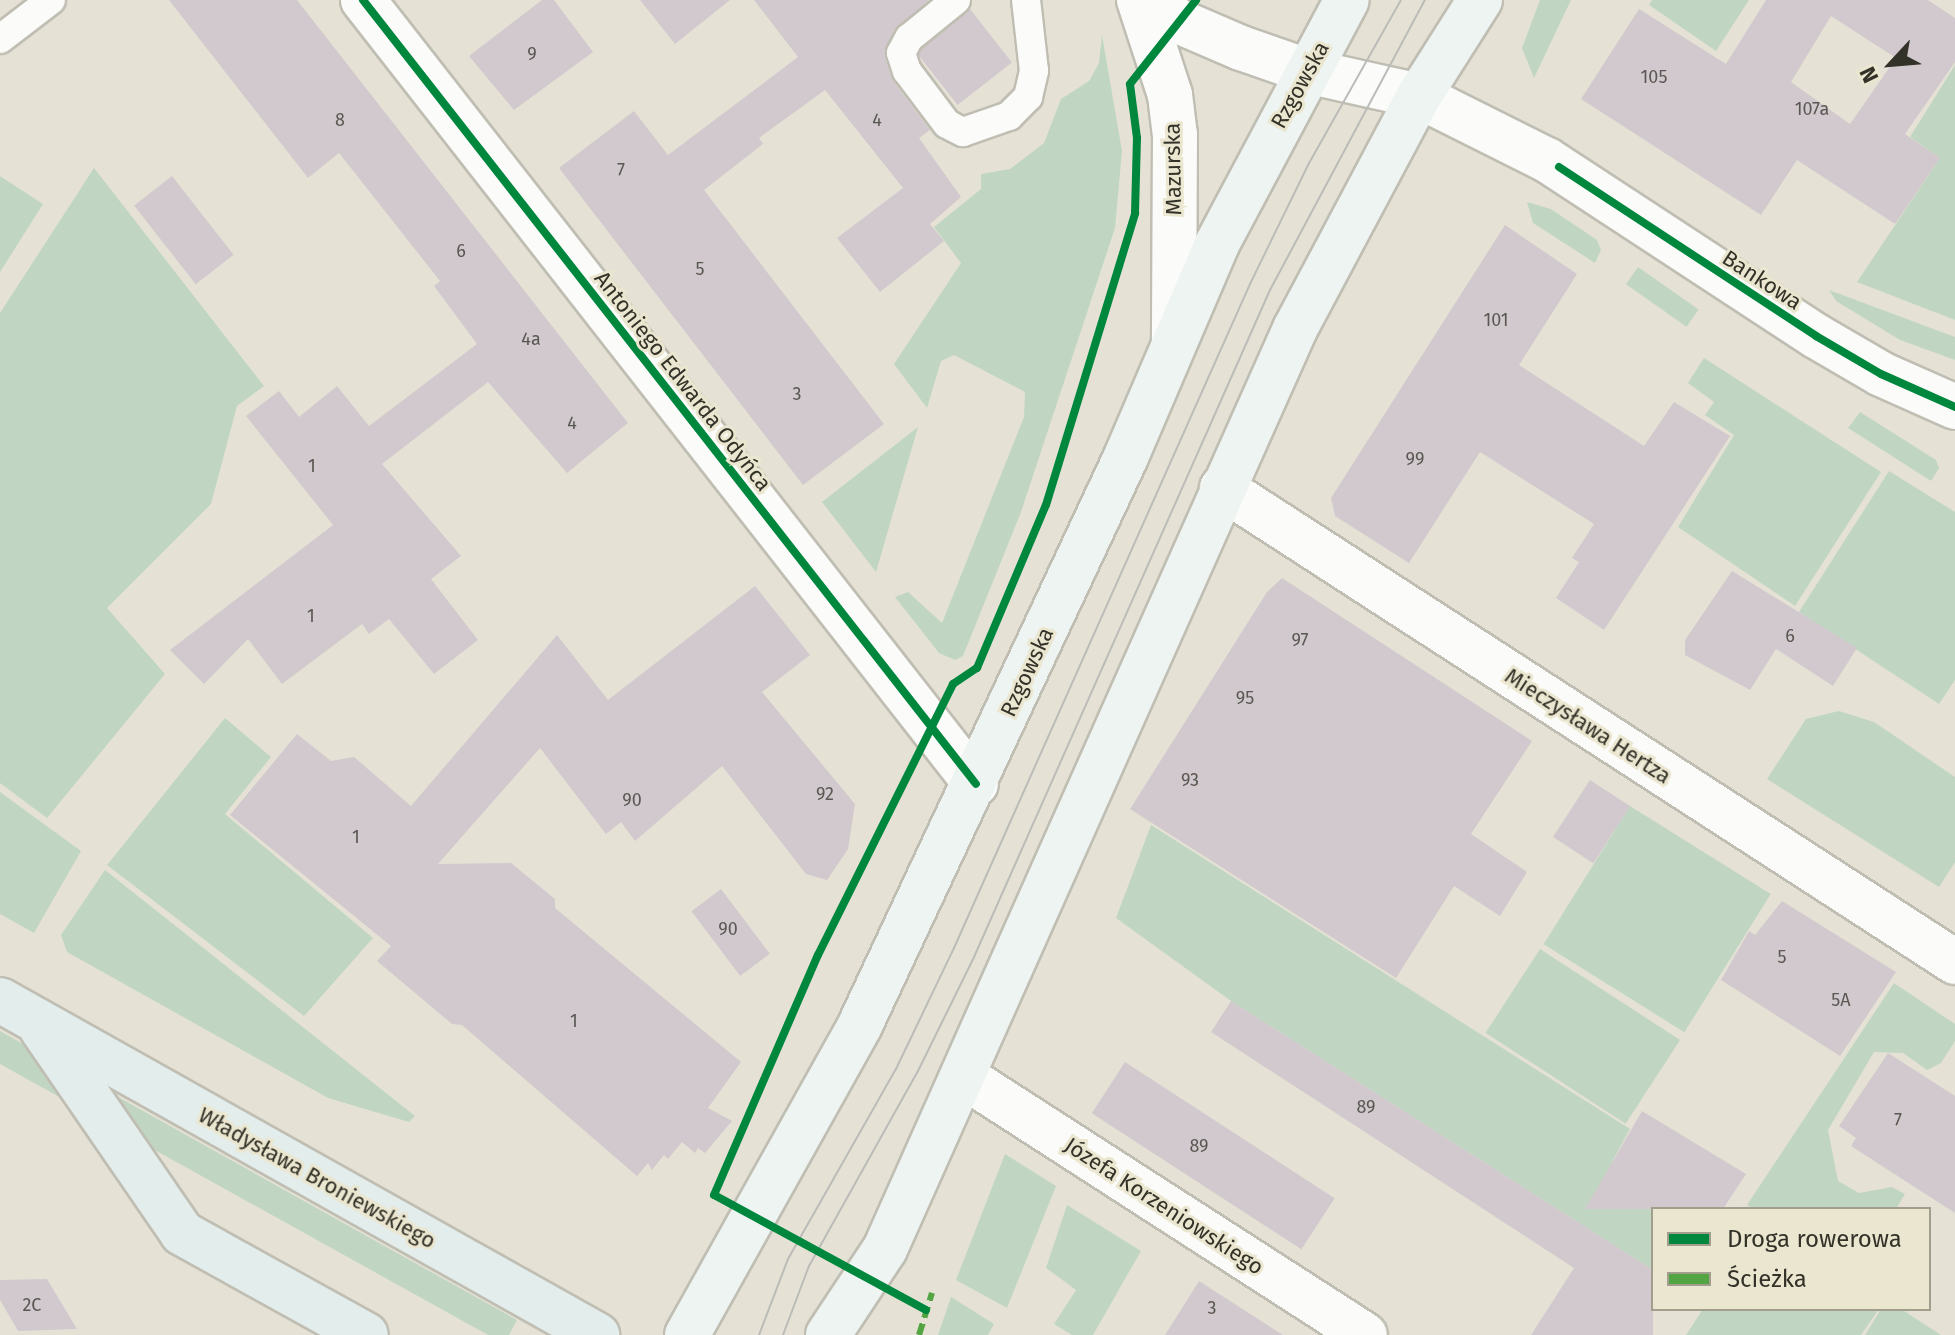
<!DOCTYPE html>
<meta charset="utf-8">
<style>
body{margin:0}
#map{position:relative;width:1955px;height:1335px;overflow:hidden;background:#e5e2d5;font-family:"Fira Sans",sans-serif}
div>[style]{position:absolute}
[style*='--x']{left:calc(var(--x)*1px);top:calc(var(--y)*1px);width:calc(var(--w)*1px);rotate:calc(var(--a)*1deg)}
.green>*{inset:0;background:#c0d6c3;transform-origin:0 0}
.building>*{inset:0;background:#d1c9ce;transform-origin:0 0}
.roads{filter:drop-shadow(2px 0 #c0beb3) drop-shadow(-2px 0 #c0beb3) drop-shadow(0 2px #c0beb3) drop-shadow(0 -2px #c0beb3)}
.service>*{height:28px;margin:-14px;padding:0 14px;transform-origin:14px;border-radius:14px;background:#fbfbf9}
.minor>*{height:44px;margin:-22px;padding:0 22px;transform-origin:22px;border-radius:22px;background:#fbfbf9}
.tertiary>*{height:44px;margin:-22px;padding:0 22px;transform-origin:22px;border-radius:22px;background:#fbfbf9}
.secondary>*{height:44px;margin:-22px;padding:0 22px;transform-origin:22px;border-radius:22px;background:#eef4f2}
.primary>*{height:44px;margin:-22px;padding:0 22px;transform-origin:22px;border-radius:22px;background:#e2edec}
.tram>*{height:2px;margin:-1px;padding:0 1px;transform-origin:1px;border-radius:1px;background:#bbbbb8}
.quiet>*{height:6px;margin-top:-3px;transform-origin:0;background:repeating-linear-gradient(90deg,#52a542 0 12px,transparent 0 18px)}
.cycleway>*{height:8px;margin:-4px;padding:0 4px;transform-origin:4px;border-radius:4px;background:#00873e}
span{translate:-50% -50%;white-space:nowrap;text-align:center;line-height:1.15;-webkit-text-stroke:6px #ebe6cf;paint-order:stroke}
.number-label{font-size:18px;color:#5a5852}
.number-label span{-webkit-text-stroke-width:0}
.street-label{font-size:22px;color:#333229}
.legend{position:absolute;left:1651px;top:1207px;width:280px;height:104px;box-sizing:border-box;background:#ebe6cf;border:2px solid #a19e8d;margin:0;padding:10px 14px;list-style:none;font-size:24px;color:#333229}
.legend li{display:flex;align-items:center;gap:16px;height:40px}
.legend b{width:40px;border:2px solid #a19e8d}
.north{position:absolute;left:1851px;top:24px;width:80px;height:80px;-webkit-text-stroke:6px #ebe6cf;paint-order:stroke;rotate:244deg;font-size:22px;font-weight:700;line-height:32px;text-align:center;color:#333229}
.north::after{content:'';display:block;margin:auto;width:28px;height:36px;background:#333229;clip-path:polygon(50% 0,100% 100%,50% 72%,0 100%)}
</style>
<div id="map">
<div class="green">
<i style="clip-path:polygon(1540px 0,1571px 0,1534px 78px,1522px 48px)"></i>
<i style="clip-path:polygon(1652px 0,1749px 0,1716px 51px,1649px 5px)"></i>
<i style="clip-path:polygon(1102px 35px,1122px 151px,1115px 228px,1021px 512px,963px 656px,955px 660px,939px 653px,895px 597px,908px 592px,942px 623px,1024px 417px,1025px 392px,954px 355px,941px 361px,927px 408px,894px 364px,961px 263px,934px 227px,981px 189px,981px 174px,1010px 169px,1044px 143px,1061px 99px,1089px 81px,1099px 63px)"></i>
<i style="clip-path:polygon(1955px 65px,1955px 320px,1857px 282px,1940px 158px,1910px 137px)"></i>
<i style="clip-path:polygon(94px 168px,264px 386px,237px 406px,211px 504px,107px 608px,165px 674px,47px 818px,0 783px,0 313px)"></i>
<i style="clip-path:polygon(0 176px,43px 204px,0 272px)"></i>
<i style="clip-path:polygon(1527px 202px,1551px 209px,1597px 240px,1601px 250px,1595px 263px,1533px 223px)"></i>
<i style="left:1638px;top:267px;width:74px;height:21px;rotate:35deg"></i>
<i style="clip-path:polygon(1829px 290px,1955px 337px,1955px 360px,1900px 340px,1836px 301px)"></i>
<i style="clip-path:polygon(1704px 358px,1881px 472px,1795px 606px,1678px 527px,1734px 435px,1705px 415px,1714px 402px,1688px 383px)"></i>
<i style="clip-path:polygon(1860px 412px,1936px 460px,1939px 468px,1931px 481px,1848px 428px)"></i>
<i style="clip-path:polygon(918px 427px,876px 572px,822px 502px)"></i>
<i style="clip-path:polygon(1889px 471px,1955px 512px,1955px 680px,1939px 704px,1799px 612px)"></i>
<i style="clip-path:polygon(1839px 711px,1874px 722px,1955px 777px,1955px 862px,1939px 887px,1767px 779px,1806px 719px)"></i>
<i style="clip-path:polygon(225px 718px,271px 757px,225px 814px,373px 938px,304px 1016px,107px 865px)"></i>
<i style="clip-path:polygon(0 792px,81px 851px,34px 933px,0 914px)"></i>
<i style="left:1630px;top:806px;width:166px;height:163px;rotate:32deg"></i>
<i style="clip-path:polygon(1151px 825px,1630px 1129px,1612px 1162px,1688px 1209px,1653px 1209px,1653px 1270px,1231px 1001px,1116px 918px)"></i>
<i style="clip-path:polygon(105px 870px,415px 1116px,409px 1122px,328px 1098px,67px 952px,61px 935px)"></i>
<i style="left:1540px;top:949px;width:167px;height:100px;rotate:33deg"></i>
<i style="clip-path:polygon(1894px 983px,1955px 1024px,1955px 1041px,1941px 1063px,1927px 1070px,1903px 1053px,1874px 1052px,1828px 1130px,1838px 1181px,1859px 1193px,1892px 1187px,1905px 1194px,1896px 1209px,1754px 1209px,1747px 1205px)"></i>
<i style="clip-path:polygon(0 1031px,517px 1320px,509px 1335px,488px 1335px,0 1064px)"></i>
<i style="clip-path:polygon(1005px 1154px,1056px 1186px,1007px 1308px,956px 1280px)"></i>
<i style="clip-path:polygon(1067px 1205px,1141px 1251px,1093px 1335px,1072px 1335px,1054px 1324px,1076px 1290px,1046px 1268px)"></i>
<i style="clip-path:polygon(951px 1297px,994px 1324px,988px 1335px,938px 1335px)"></i>
<i style="clip-path:polygon(1703px 1309px,1879px 1309px,1861px 1335px,1686px 1335px)"></i>
<i style="clip-path:polygon(1881px 1309px,1901px 1309px,1941px 1335px,1865px 1335px)"></i>
</div>
<div class="building">
<i style="clip-path:polygon(169px 0,297px 0,628px 423px,567px 473px,488px 382px,382px 464px,461px 556px,431px 579px,478px 640px,434px 674px,389px 619px,369px 634px,362px 624px,282px 684px,248px 639px,204px 684px,170px 650px,333px 525px,246px 416px,279px 391px,299px 417px,337px 386px,369px 426px,477px 344px,434px 286px,440px 281px,339px 153px,308px 178px)"></i>
<i style="clip-path:polygon(542px 0,554px 0,593px 52px,514px 110px,469px 56px)"></i>
<i style="clip-path:polygon(640px 0,730px 0,675px 44px)"></i>
<i style="clip-path:polygon(754px 0,929px 0,894px 30px,885px 58px,893px 81px,930px 130px,919px 138px,961px 197px,930px 224px,944px 241px,880px 292px,837px 238px,903px 188px,825px 90px,759px 138px,763px 144px,704px 190px,884px 424px,803px 485px,559px 168px,634px 111px,668px 155px,798px 57px)"></i>
<i style="clip-path:polygon(evenodd,1766px 0,1928px 0,1955px 18px,1955px 62px,1905px 134px,1940px 158px,1895px 224px,1797px 160px,1761px 215px,1581px 99px,1639px 9px,1726px 64px,1766px 0,1831px 16px,1896px 58px,1850px 124px,1791px 82px,1831px 16px)"></i>
<i style="left:970px;top:9px;width:68px;height:69px;rotate:52deg"></i>
<i style="left:172px;top:176px;width:100px;height:48px;rotate:52deg"></i>
<i style="clip-path:polygon(1505px 225px,1577px 274px,1519px 365px,1644px 446px,1674px 402px,1730px 436px,1604px 630px,1556px 598px,1579px 562px,1572px 558px,1594px 524px,1480px 452px,1409px 563px,1335px 516px,1331px 498px)"></i>
<i style="clip-path:polygon(1732px 571px,1857px 648px,1833px 686px,1776px 649px,1750px 690px,1685px 655px,1685px 640px)"></i>
<i style="clip-path:polygon(1282px 578px,1532px 741px,1471px 834px,1527px 872px,1500px 916px,1454px 886px,1396px 978px,1130px 809px,1267px 592px)"></i>
<i style="clip-path:polygon(755px 586px,810px 655px,762px 692px,855px 804px,848px 849px,827px 880px,806px 874px,722px 766px,635px 841px,621px 822px,606px 834px,540px 748px,438px 864px,511px 863px,555px 899px,555px 908px,741px 1062px,708px 1108px,732px 1121px,705px 1153px,698px 1148px,695px 1153px,682px 1142px,668px 1159px,664px 1155px,652px 1170px,648px 1163px,637px 1176px,462px 1025px,452px 1024px,377px 961px,391px 946px,230px 815px,297px 734px,331px 761px,354px 757px,411px 806px,557px 635px,608px 700px)"></i>
<i style="left:1590px;top:780px;width:48px;height:68px;rotate:33deg"></i>
<i style="left:721px;top:889px;width:81px;height:37px;rotate:53deg"></i>
<i style="clip-path:polygon(1782px 901px,1896px 972px,1840px 1056px,1721px 980px,1749px 931px,1755px 935px)"></i>
<i style="clip-path:polygon(1231px 1001px,1653px 1270px,1653px 1335px,1531px 1335px,1574px 1268px,1211px 1032px)"></i>
<i style="clip-path:polygon(1888px 1053px,1955px 1096px,1955px 1213px,1851px 1146px,1856px 1138px,1839px 1126px)"></i>
<i style="left:1125px;top:1062px;width:250px;height:61px;rotate:33deg"></i>
<i style="clip-path:polygon(1642px 1111px,1746px 1174px,1723px 1209px,1585px 1209px)"></i>
<i style="clip-path:polygon(47px 1279px,77px 1329px,18px 1331px,0 1300px,0 1280px)"></i>
<i style="clip-path:polygon(1199px 1281px,1283px 1335px,1165px 1335px)"></i>
</div>
<div class="roads">
<div class="service">
<i style="--x:956;--y:0;--w:60;--a:141"></i>
<i style="--x:909;--y:38;--w:17;--a:118"></i>
<i style="--x:901;--y:53;--w:19;--a:72"></i>
<i style="--x:907;--y:71;--w:66;--a:53"></i>
<i style="--x:947;--y:124;--w:18;--a:27"></i>
<i style="--x:963;--y:132;--w:49;--a:-19.2"></i>
<i style="--x:1009;--y:116;--w:27;--a:-45"></i>
<i style="--x:1028;--y:97;--w:27;--a:-77"></i>
<i style="--x:1034;--y:71;--w:71;--a:-96.4"></i>
<i style="--x:0;--y:39;--w:64;--a:-37.4"></i>
</div>
<div class="minor">
<i style="--x:363;--y:0;--w:995;--a:51.98"></i>
<i style="--x:1139;--y:0;--w:100;--a:71.9"></i>
<i style="--x:1170;--y:95;--w:39;--a:83"></i>
<i style="--x:1175;--y:134;--w:210;--a:90.3"></i>
<i style="--x:1150;--y:0;--w:35;--a:37"></i>
<i style="--x:1178;--y:21;--w:69;--a:23.2"></i>
<i style="--x:1241;--y:48;--w:70;--a:19.2"></i>
<i style="--x:1307;--y:71;--w:115;--a:12.6"></i>
<i style="--x:1222;--y:488;--w:873;--a:32.89"></i>
<i style="--x:963;--y:1076;--w:478;--a:32.8"></i>
</div>
<div class="tertiary">
<i style="--x:1419;--y:96;--w:143;--a:26.6"></i>
<i style="--x:1547;--y:160;--w:321;--a:33.2"></i>
<i style="--x:1816;--y:336;--w:75;--a:30.3"></i>
<i style="--x:1881;--y:374;--w:81;--a:24"></i>
</div>
<div class="secondary">
<i style="--x:687;--y:1335;--w:355;--a:-60.8"></i>
<i style="--x:860;--y:1025;--w:625;--a:-64.91"></i>
<i style="--x:1125;--y:459;--w:234;--a:-66.8"></i>
<i style="--x:1217;--y:244;--w:276;--a:-62"></i>
<i style="--x:828;--y:1335;--w:103;--a:-56.5"></i>
<i style="--x:885;--y:1249;--w:1007;--a:-65.98"></i>
<i style="--x:1295;--y:329;--w:264;--a:-62"></i>
<i style="--x:1419;--y:96;--w:114;--a:-57.6"></i>
</div>
<div class="primary">
<i style="--x:0;--y:1000;--w:685;--a:29.3"></i>
<i style="--x:42;--y:1029;--w:247;--a:55.5"></i>
<i style="--x:182;--y:1233;--w:210;--a:29"></i>
</div>
</div>
<div class="tram">
<i style="--x:759;--y:1335;--w:81;--a:-69.1"></i>
<i style="--x:788;--y:1259;--w:219;--a:-60.4"></i>
<i style="--x:896;--y:1069;--w:134;--a:-64.4"></i>
<i style="--x:954;--y:948;--w:729;--a:-65.97"></i>
<i style="--x:1251;--y:282;--w:130;--a:-64"></i>
<i style="--x:1308;--y:165;--w:189;--a:-60.6"></i>
<i style="--x:783;--y:1335;--w:74;--a:-69.4"></i>
<i style="--x:809;--y:1266;--w:221;--a:-60.8"></i>
<i style="--x:917;--y:1073;--w:129;--a:-63.8"></i>
<i style="--x:974;--y:957;--w:730;--a:-66.07"></i>
<i style="--x:1270;--y:290;--w:329;--a:-61.9"></i>
</div>
<div class="quiet">
<i style="--x:919;--y:1335;--w:44;--a:-72.8"></i>
</div>
<div class="cycleway">
<i style="--x:363;--y:0;--w:995;--a:51.98"></i>
<i style="--x:1559;--y:167;--w:308;--a:33.3"></i>
<i style="--x:1816;--y:336;--w:75;--a:30.3"></i>
<i style="--x:1881;--y:374;--w:81;--a:24"></i>
<i style="--x:926;--y:1310;--w:241;--a:-151.5"></i>
<i style="--x:714;--y:1195;--w:262;--a:-66.6"></i>
<i style="--x:818;--y:955;--w:303;--a:-63.5"></i>
<i style="--x:953;--y:684;--w:29;--a:-34"></i>
<i style="--x:977;--y:668;--w:177;--a:-67.1"></i>
<i style="--x:1046;--y:505;--w:305;--a:-73"></i>
<i style="--x:1135;--y:213;--w:75;--a:-88.5"></i>
<i style="--x:1137;--y:138;--w:54;--a:-97.4"></i>
<i style="--x:1130;--y:84;--w:107;--a:-51.8"></i>
</div>
<div class="number-label">
<span style="left:532px;top:54px">9</span>
<span style="left:1654px;top:77px">105</span>
<span style="left:1812px;top:109px">107a</span>
<span style="left:340px;top:120px">8</span>
<span style="left:877px;top:120px">4</span>
<span style="left:621px;top:170px">7</span>
<span style="left:461px;top:251px">6</span>
<span style="left:700px;top:269px">5</span>
<span style="left:1496px;top:320px">101</span>
<span style="left:531px;top:339px">4a</span>
<span style="left:797px;top:394px">3</span>
<span style="left:572px;top:423px">4</span>
<span style="left:1415px;top:459px">99</span>
<span style="left:312px;top:466px">1</span>
<span style="left:311px;top:616px">1</span>
<span style="left:1790px;top:636px">6</span>
<span style="left:1300px;top:640px">97</span>
<span style="left:1245px;top:698px">95</span>
<span style="left:1190px;top:780px">93</span>
<span style="left:825px;top:794px">92</span>
<span style="left:632px;top:800px">90</span>
<span style="left:356px;top:837px">1</span>
<span style="left:728px;top:929px">90</span>
<span style="left:1782px;top:957px">5</span>
<span style="left:1841px;top:1000px">5A</span>
<span style="left:574px;top:1021px">1</span>
<span style="left:1366px;top:1107px">89</span>
<span style="left:1898px;top:1120px">7</span>
<span style="left:1199px;top:1146px">89</span>
<span style="left:32px;top:1305px">2C</span>
<span style="left:1212px;top:1308px">3</span>
</div>
<div class="street-label">
<span style="left:1300px;top:85px;rotate:-61deg">Rzgowska</span>
<span style="left:1173px;top:169px;rotate:-91deg">Mazurska</span>
<span style="left:1762px;top:280px;rotate:33deg">Bankowa</span>
<span style="left:683px;top:381px;rotate:52deg">Antoniego Edwarda Odyńca</span>
<span style="left:1027px;top:672px;rotate:-65deg">Rzgowska</span>
<span style="left:1588px;top:726px;rotate:33deg">Mieczysława Hertza</span>
<span style="left:317px;top:1178px;rotate:29deg">Władysława Broniewskiego</span>
<span style="left:1164px;top:1206px;rotate:33deg">Józefa Korzeniowskiego</span>
</div>
<ul class="legend">
<li><b style="height:10px;background:#00873e"></b>Droga rowerowa</li>
<li><b style="height:10px;background:#52a542"></b>Ścieżka</li>
</ul>
<div class="north">N</div>
</div>
